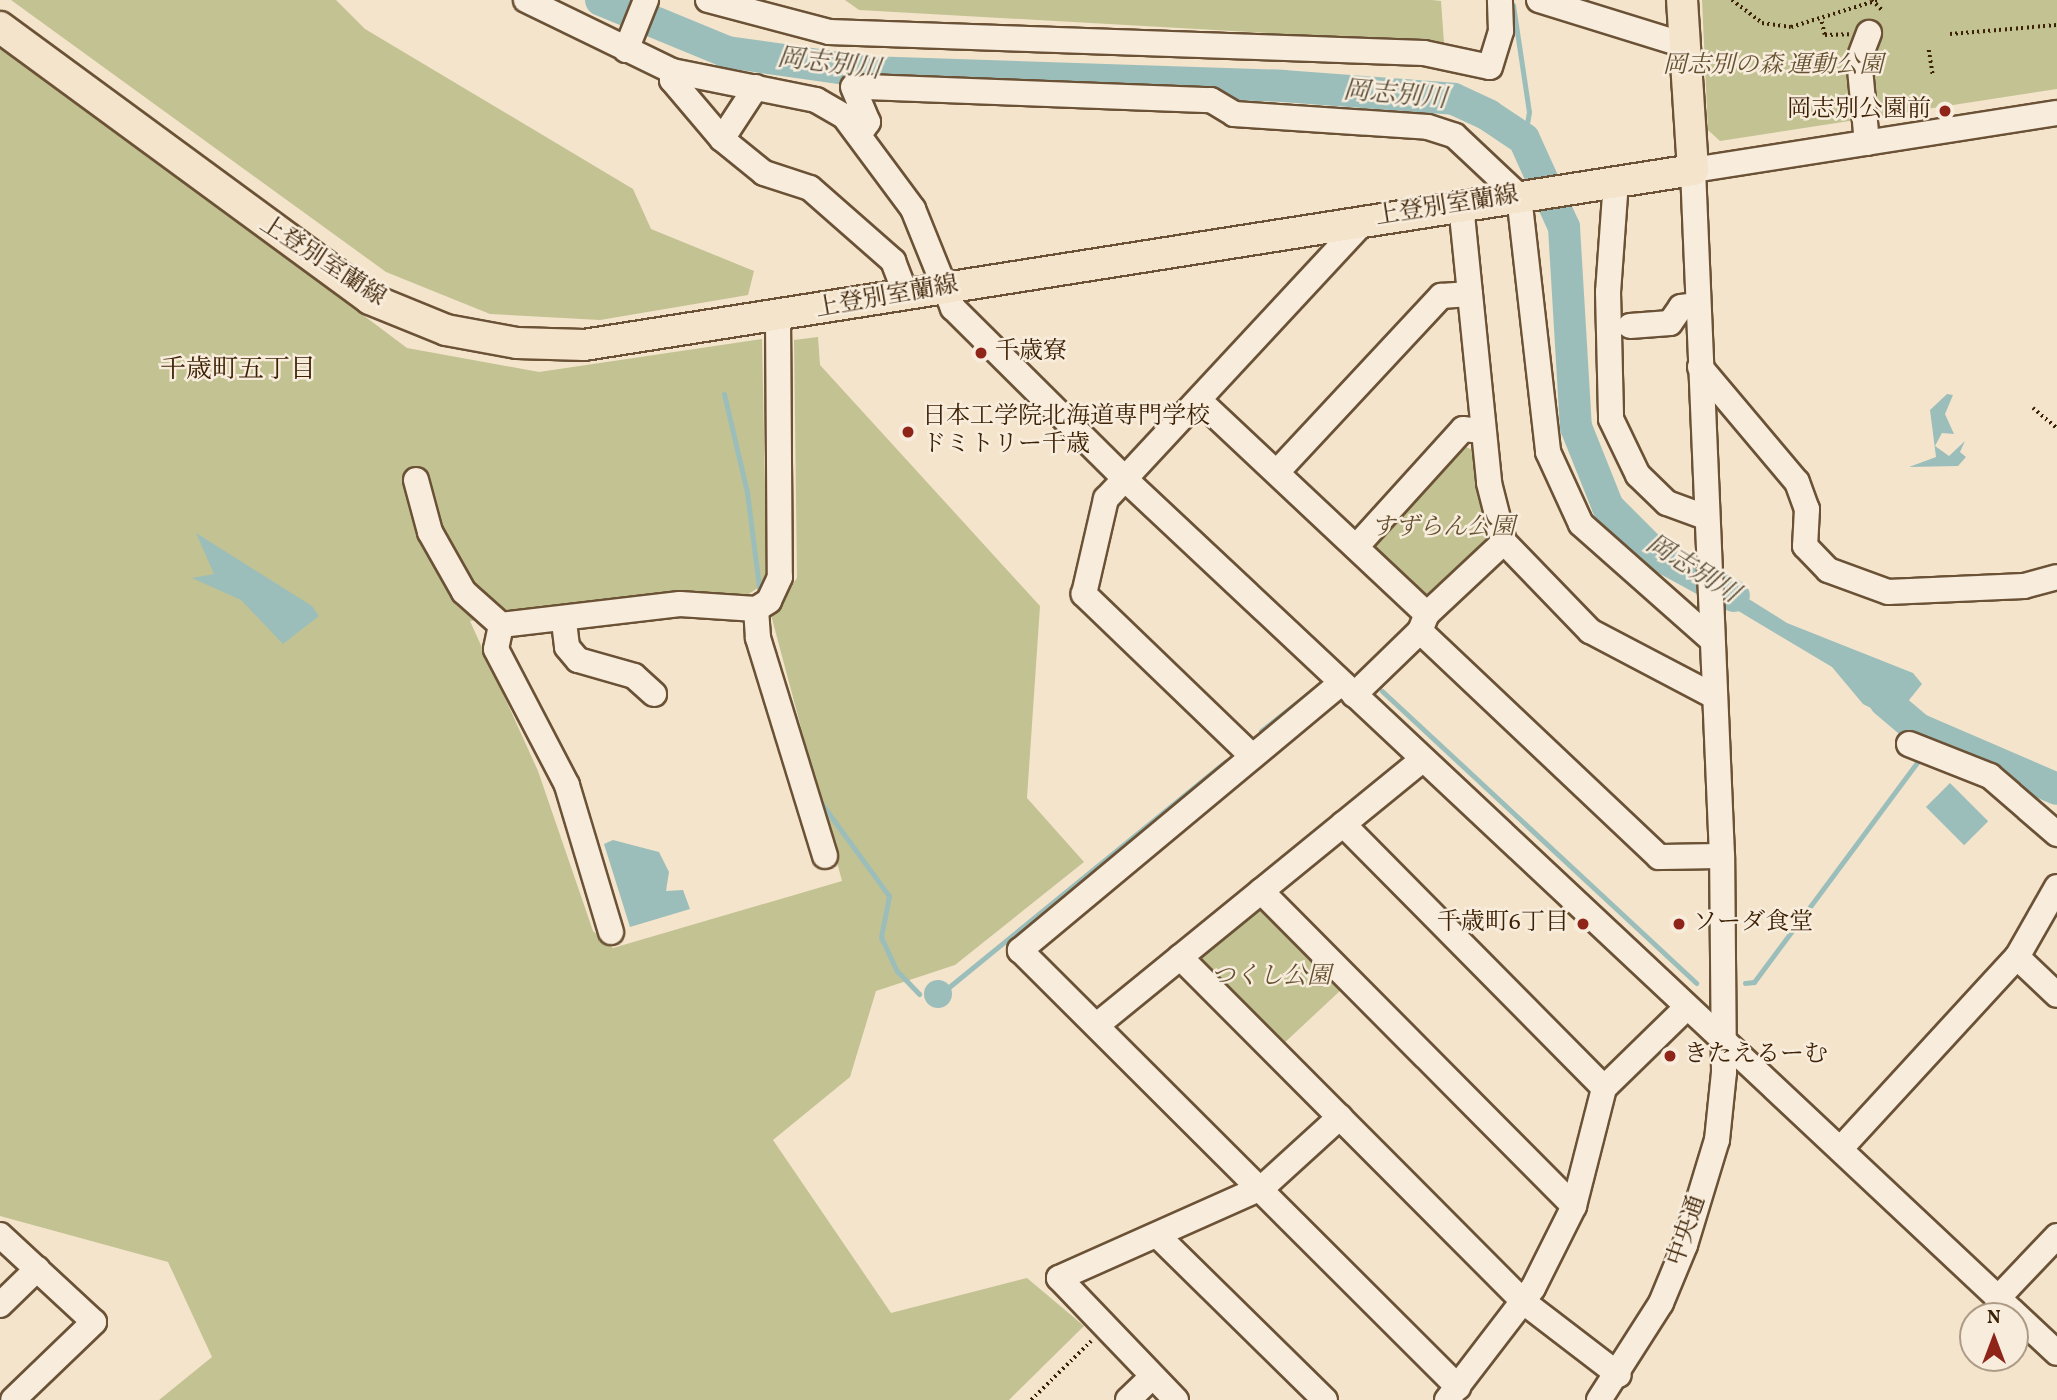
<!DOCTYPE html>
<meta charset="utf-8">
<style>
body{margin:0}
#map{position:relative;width:2057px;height:1400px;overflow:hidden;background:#f4e4cb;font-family:Vollkorn,"Noto Serif JP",serif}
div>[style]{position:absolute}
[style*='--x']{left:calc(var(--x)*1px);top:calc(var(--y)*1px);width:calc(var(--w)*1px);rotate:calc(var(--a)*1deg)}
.green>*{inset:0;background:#c3c292}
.water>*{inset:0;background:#9cbebb;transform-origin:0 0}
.round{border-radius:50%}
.stream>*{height:5px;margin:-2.5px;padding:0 2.5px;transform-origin:2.5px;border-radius:2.5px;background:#9cbebb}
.river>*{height:32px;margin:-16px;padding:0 16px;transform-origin:16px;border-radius:16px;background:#9cbebb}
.path>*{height:3.5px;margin-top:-1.75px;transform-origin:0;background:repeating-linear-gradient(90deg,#3d2104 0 2px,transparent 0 5.5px)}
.roads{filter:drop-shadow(2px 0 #6b5236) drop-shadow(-2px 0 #6b5236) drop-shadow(0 2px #6b5236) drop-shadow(0 -2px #6b5236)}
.minor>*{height:24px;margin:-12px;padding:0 12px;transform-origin:12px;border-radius:12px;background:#f8eddd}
.major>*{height:30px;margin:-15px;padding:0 15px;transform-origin:15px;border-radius:15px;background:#f4e4cb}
.dots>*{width:19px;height:19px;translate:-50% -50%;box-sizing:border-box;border:4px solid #f8eddd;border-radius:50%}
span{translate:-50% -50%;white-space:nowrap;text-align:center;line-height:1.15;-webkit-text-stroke:5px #f8eddd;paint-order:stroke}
.park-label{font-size:24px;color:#65512f;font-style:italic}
.poi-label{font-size:24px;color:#3d2104}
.right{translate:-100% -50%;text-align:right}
.left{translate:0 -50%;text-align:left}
.street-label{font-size:24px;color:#3d2104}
.water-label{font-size:26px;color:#5a503b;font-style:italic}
.neighbourhood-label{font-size:26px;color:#3d2104}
.north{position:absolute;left:1959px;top:1302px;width:70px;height:70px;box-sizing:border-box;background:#f8eddd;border:2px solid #ad9b86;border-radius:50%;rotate:0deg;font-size:19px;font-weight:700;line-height:28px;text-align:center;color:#3d2104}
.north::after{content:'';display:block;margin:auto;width:24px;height:32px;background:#8f2418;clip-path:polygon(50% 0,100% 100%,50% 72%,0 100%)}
</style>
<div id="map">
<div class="green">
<i style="clip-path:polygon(11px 0,336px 0,365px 29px,633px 189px,651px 229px,754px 271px,748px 295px,600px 320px,490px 314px,386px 272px)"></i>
<i style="clip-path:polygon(845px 0,1432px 0,1441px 1px,1444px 43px,859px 10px)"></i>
<i style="clip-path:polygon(1702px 0,2057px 0,2057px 89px,1720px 141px,1708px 130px)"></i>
<i style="clip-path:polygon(0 43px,407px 348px,539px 372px,762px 339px,767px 582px,747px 595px,687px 593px,470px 621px,538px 771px,593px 931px,613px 948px,842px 881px,771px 615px,797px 578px,794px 340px,818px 337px,820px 365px,1040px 606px,1027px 798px,1084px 862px,955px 965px,876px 991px,850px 1077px,773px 1140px,891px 1313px,1027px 1278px,1084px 1326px,1009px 1400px,159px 1400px,212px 1357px,168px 1262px,0 1216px)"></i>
<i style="clip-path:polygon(1464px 446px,1479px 453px,1491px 540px,1441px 593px,1419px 595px,1376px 553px,1376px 540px)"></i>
<i style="clip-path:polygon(1253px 910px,1264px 910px,1342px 989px,1281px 1046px,1200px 967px,1200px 950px)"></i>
</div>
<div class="water">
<i style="clip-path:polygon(1947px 394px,1953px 395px,1945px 414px,1954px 434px,1942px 433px,1935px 446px,1949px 456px,1965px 441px,1960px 452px,1966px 457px,1958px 466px,1909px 467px,1936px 457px,1930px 410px)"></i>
<i style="clip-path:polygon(196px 533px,312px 606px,319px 616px,283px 644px,241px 600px,192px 578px,214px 574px)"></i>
<i style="clip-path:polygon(1714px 569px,1728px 586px,1787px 623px,1913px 673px,1922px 684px,1905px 705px,1919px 724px,1916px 731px,1863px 704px,1832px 667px,1715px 597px)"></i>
<i style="left:1950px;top:783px;width:54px;height:34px;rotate:45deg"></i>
<i style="clip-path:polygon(613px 840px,659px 852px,669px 872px,666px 891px,683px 890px,690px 909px,630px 927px,604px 844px)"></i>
<i class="round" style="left:924px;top:980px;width:28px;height:28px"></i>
</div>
<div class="stream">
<i style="--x:1513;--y:5;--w:108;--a:81.5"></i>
<i style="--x:1529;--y:112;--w:27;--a:100"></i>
<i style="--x:724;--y:394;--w:101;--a:76.8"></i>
<i style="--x:747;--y:492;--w:104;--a:82.8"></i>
<i style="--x:784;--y:683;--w:92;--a:72.9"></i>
<i style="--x:1382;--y:691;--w:429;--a:42.9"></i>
<i style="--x:1261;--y:731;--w:73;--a:-38.3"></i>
<i style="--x:819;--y:800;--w:119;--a:53.9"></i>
<i style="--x:889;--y:896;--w:42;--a:101"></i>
<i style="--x:881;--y:937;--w:38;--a:65"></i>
<i style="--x:897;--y:971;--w:32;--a:46"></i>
<i style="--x:1745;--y:983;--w:9;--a:-6"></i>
<i style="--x:1754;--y:982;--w:282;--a:-53.4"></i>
<i style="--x:949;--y:987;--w:357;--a:-39.2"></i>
</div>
<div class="river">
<i style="--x:601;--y:0;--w:136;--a:22.4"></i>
<i style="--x:727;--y:52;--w:141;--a:8.1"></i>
<i style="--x:867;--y:72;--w:416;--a:1.9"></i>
<i style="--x:1283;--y:86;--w:171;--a:4.3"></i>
<i style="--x:1454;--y:99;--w:38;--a:25"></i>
<i style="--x:1488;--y:115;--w:43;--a:33.7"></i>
<i style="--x:1524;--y:139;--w:97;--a:65.6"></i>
<i style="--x:1564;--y:227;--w:200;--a:86.6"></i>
<i style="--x:1576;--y:427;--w:86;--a:68.2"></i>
<i style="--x:1608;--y:507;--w:64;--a:45"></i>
<i style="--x:1653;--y:552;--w:92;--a:28.5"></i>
<i style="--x:1885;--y:701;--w:43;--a:40.3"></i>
<i style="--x:1918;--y:729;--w:151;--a:23.3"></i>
</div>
<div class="path">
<i style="--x:1732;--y:0;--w:38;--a:37"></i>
<i style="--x:1762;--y:23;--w:29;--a:8"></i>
<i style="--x:1791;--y:27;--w:91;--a:-17.2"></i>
<i style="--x:1872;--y:0;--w:16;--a:45"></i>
<i style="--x:1822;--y:22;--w:13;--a:77"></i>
<i style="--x:1825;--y:35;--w:24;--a:-2"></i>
<i style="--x:1950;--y:34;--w:107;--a:-4.8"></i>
<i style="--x:1929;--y:50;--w:26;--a:81"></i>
<i style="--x:2033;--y:408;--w:31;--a:40"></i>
<i style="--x:1031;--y:1400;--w:84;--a:-44.5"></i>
</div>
<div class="roads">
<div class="minor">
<i style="--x:526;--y:0;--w:162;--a:25.9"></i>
<i style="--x:672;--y:71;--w:147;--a:11.4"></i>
<i style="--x:816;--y:100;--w:32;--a:30"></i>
<i style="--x:844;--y:116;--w:116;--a:53.4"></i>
<i style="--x:913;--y:209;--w:107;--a:68"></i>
<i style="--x:953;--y:308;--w:244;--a:44.8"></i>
<i style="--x:1126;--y:480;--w:1276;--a:43.16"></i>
<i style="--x:708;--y:0;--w:125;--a:14.8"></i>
<i style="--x:829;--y:32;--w:595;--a:2.02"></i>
<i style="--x:1424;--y:53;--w:67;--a:12"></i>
<i style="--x:1490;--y:67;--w:38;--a:-73"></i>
<i style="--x:1501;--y:31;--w:31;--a:-92"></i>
<i style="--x:1539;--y:0;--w:152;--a:17.2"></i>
<i style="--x:626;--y:50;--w:54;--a:-68.2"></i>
<i style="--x:672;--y:71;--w:9;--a:90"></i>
<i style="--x:672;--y:80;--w:77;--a:49.7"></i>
<i style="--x:722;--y:139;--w:54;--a:39"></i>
<i style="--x:764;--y:173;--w:48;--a:18.1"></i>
<i style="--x:810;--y:188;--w:111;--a:41.3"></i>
<i style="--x:893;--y:261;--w:36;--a:69"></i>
<i style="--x:853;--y:87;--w:38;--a:67"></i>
<i style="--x:868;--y:122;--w:14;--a:126"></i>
<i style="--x:866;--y:87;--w:345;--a:2.2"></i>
<i style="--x:1211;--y:100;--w:27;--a:31"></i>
<i style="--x:1234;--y:114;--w:194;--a:3.8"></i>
<i style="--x:1428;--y:127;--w:28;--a:18"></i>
<i style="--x:1455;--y:136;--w:88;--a:43.2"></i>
<i style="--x:1519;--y:196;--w:258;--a:83.5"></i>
<i style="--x:1548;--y:452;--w:79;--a:65.4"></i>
<i style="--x:1581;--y:524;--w:172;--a:41.5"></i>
<i style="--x:722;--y:139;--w:62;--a:-56.8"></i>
<i style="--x:1867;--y:143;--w:84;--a:-95.4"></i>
<i style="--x:1859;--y:59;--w:28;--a:-69"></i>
<i style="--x:1616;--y:181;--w:111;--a:94.1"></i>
<i style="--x:1608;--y:292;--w:127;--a:88.6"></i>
<i style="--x:1611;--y:419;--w:62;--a:64.3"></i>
<i style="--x:1638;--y:475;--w:40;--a:44"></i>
<i style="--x:1667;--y:503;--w:40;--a:20.2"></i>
<i style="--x:1461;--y:205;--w:279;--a:84.2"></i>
<i style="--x:1489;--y:483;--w:61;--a:75.7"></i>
<i style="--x:1504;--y:542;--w:124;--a:46"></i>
<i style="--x:1590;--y:631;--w:140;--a:27.7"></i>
<i style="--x:778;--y:317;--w:260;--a:89.6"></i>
<i style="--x:780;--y:577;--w:26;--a:115"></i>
<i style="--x:769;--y:601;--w:15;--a:148"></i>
<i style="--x:756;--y:609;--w:29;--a:86"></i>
<i style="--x:758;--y:638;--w:228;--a:72.9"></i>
<i style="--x:1630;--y:326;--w:40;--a:-4.3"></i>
<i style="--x:1670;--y:323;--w:19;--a:-55"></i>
<i style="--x:1681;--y:307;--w:17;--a:-7"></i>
<i style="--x:1700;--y:367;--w:150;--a:49.9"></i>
<i style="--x:1797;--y:482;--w:29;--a:70"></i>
<i style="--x:1807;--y:509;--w:37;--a:93"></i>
<i style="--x:1805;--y:546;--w:33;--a:46"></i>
<i style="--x:1828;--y:570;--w:64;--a:20.1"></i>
<i style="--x:1888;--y:592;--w:136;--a:-2.5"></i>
<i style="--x:2024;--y:586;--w:34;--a:-15"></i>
<i style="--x:1201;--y:402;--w:310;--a:43.2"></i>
<i style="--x:1277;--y:472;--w:241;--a:-47"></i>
<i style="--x:1441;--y:296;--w:29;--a:-4"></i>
<i style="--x:416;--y:480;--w:54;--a:74.9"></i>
<i style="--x:430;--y:532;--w:69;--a:60.5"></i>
<i style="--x:464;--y:592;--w:50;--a:41.7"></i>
<i style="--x:1356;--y:547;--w:159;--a:-47.8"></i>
<i style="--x:1463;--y:429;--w:20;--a:6"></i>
<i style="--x:564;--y:622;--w:25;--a:83"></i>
<i style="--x:567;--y:647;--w:17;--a:50"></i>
<i style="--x:578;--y:660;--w:58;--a:15.9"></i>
<i style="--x:634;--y:676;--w:27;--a:42"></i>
<i style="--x:1420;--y:631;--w:329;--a:43.4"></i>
<i style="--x:1659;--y:857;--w:63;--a:-0.9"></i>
<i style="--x:1341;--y:683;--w:418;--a:140.2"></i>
<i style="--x:1020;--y:950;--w:619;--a:44.93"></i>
<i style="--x:1354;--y:695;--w:92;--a:-44.1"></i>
<i style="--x:1420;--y:631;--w:18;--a:-68"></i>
<i style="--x:1427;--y:614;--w:105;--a:-43.1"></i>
<i style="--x:1909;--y:744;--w:87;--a:21.6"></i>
<i style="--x:1990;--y:776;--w:89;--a:40.9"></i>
<i style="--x:1250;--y:754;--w:231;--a:-136.1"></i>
<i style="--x:1084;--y:594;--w:98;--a:-77"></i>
<i style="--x:1106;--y:499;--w:382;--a:-47.1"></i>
<i style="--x:1343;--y:824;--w:371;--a:45.3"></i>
<i style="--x:2057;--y:887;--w:81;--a:119.7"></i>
<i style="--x:2017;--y:957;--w:55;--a:43.5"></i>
<i style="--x:1261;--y:891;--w:444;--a:45.2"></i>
<i style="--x:611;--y:932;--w:153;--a:-106.7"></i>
<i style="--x:567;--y:785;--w:153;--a:-117.6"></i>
<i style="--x:496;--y:649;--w:25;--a:-78"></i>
<i style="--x:501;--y:625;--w:180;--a:-6.7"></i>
<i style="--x:680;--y:604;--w:76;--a:3.8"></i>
<i style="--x:1180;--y:957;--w:489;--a:45.1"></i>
<i style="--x:1525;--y:1303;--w:118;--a:37.5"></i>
<i style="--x:1097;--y:1025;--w:419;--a:-39.2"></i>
<i style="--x:1843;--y:1146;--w:257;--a:-47.4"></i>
<i style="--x:0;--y:1235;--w:128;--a:42.8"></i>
<i style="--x:94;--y:1322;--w:112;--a:136.1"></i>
<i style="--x:1158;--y:1236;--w:234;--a:44.5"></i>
<i style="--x:1997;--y:1299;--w:87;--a:-46.4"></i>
<i style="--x:0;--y:1305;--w:52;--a:-44.2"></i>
<i style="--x:1128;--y:1400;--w:33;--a:-44"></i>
<i style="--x:1176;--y:1400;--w:169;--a:-133.8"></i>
<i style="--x:1059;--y:1278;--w:223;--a:-24"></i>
<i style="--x:1263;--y:1187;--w:104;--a:-42.3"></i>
<i style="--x:1447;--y:1400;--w:141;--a:-52.5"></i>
<i style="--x:1533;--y:1288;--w:92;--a:-63.4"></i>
<i style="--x:1574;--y:1206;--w:122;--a:-75.7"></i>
<i style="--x:1604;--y:1088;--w:115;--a:-44.3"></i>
<i style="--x:1599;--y:1400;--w:115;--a:-57.4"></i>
<i style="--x:1661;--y:1303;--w:63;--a:-67.5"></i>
<i style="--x:1685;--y:1245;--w:110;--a:-73.1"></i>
<i style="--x:1717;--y:1140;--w:68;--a:-84.1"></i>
<i style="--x:1724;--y:1072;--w:216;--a:-90.5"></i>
<i style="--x:1722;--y:856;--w:687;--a:-92.42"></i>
<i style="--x:1693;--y:170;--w:368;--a:-8.9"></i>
</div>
<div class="major">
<i style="--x:0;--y:27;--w:459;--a:36.3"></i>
<i style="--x:370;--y:299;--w:82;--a:22.2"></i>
<i style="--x:446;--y:330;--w:72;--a:10.4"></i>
<i style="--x:517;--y:343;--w:67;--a:1.7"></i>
<i style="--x:584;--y:345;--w:1123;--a:-8.97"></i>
<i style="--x:1693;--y:170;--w:170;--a:-93.7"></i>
</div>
</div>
<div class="dots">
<i style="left:1945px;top:111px;background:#8f2418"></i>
<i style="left:981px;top:353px;background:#8f2418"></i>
<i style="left:908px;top:432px;background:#8f2418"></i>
<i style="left:1583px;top:924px;background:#8f2418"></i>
<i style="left:1679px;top:924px;background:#8f2418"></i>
<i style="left:1670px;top:1056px;background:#8f2418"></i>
</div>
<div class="park-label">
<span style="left:1773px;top:67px">岡志別の森 運動公園</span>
<span style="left:1443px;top:529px">すずらん公園</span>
<span style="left:1271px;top:978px">つくし公園</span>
</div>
<div class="poi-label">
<span class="right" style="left:1931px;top:111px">岡志別公園前</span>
<span class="left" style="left:995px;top:353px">千歳寮</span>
<span class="left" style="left:922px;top:432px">日本工学院北海道専門学校<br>ドミトリー千歳</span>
<span class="right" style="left:1569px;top:924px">千歳町6丁目</span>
<span class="left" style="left:1693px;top:924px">ソーダ食堂</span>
<span class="left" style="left:1684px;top:1056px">きたえるーむ</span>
</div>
<div class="street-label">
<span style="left:1447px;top:207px;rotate:-9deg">上登別室蘭線</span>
<span style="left:322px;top:262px;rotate:33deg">上登別室蘭線</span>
<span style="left:887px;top:298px;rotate:-10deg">上登別室蘭線</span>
<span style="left:1688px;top:1231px;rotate:-71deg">中央通</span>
</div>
<div class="water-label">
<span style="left:829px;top:65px;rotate:7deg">岡志別川</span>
<span style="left:1395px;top:96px;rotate:5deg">岡志別川</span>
<span style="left:1692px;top:570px;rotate:32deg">岡志別川</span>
</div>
<div class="neighbourhood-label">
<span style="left:238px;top:371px">千歳町五丁目</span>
</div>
<div class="north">N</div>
</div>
